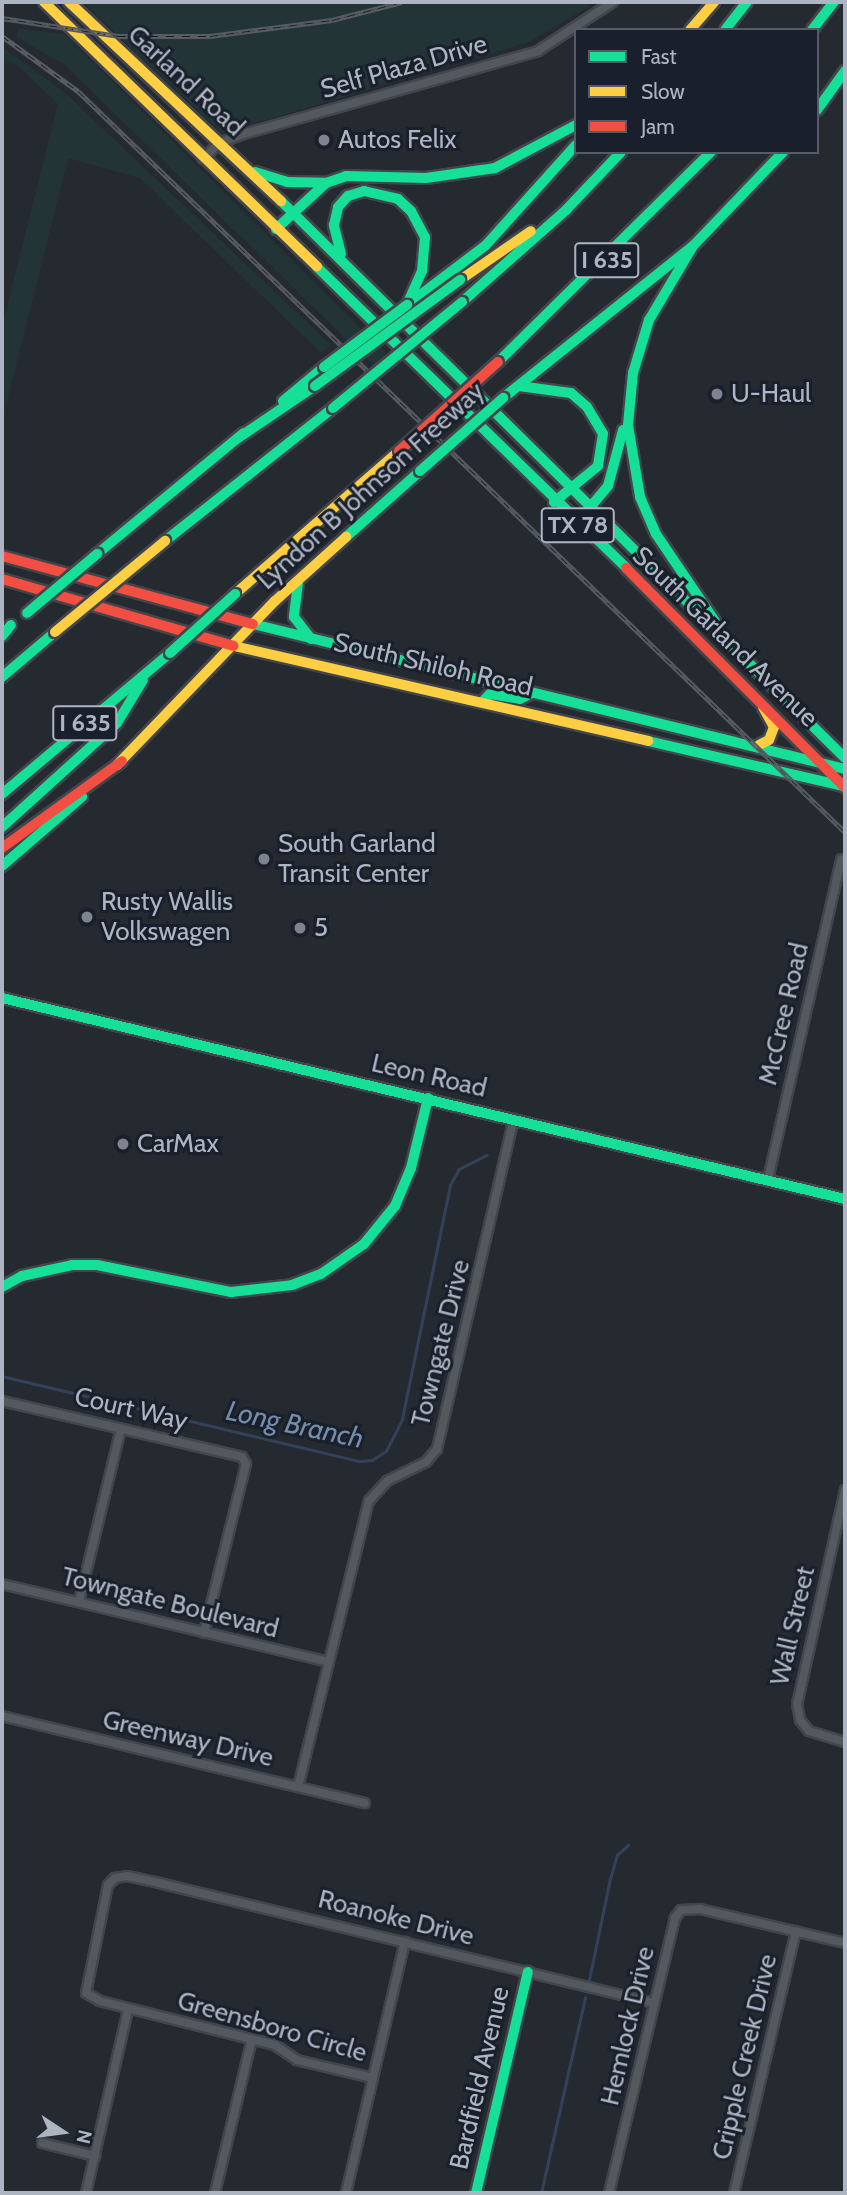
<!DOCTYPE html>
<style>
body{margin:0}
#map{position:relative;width:847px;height:2195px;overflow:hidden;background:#252a31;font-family:Cabin,sans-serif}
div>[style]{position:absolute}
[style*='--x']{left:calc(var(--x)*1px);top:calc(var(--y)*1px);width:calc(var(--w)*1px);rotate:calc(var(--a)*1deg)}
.green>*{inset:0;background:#233437}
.stream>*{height:2.5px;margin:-1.25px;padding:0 1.25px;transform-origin:1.25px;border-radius:1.25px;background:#334259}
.roads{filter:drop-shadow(2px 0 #42464c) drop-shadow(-2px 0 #42464c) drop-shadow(0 2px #42464c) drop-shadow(0 -2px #42464c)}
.street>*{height:8px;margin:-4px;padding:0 4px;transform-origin:4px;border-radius:4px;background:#54585f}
.fast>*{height:10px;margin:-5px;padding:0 5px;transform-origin:5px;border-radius:5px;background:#16e098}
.slow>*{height:10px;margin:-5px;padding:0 5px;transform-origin:5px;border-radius:5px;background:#ffcf43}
.jam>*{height:10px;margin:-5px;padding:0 5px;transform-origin:5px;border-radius:5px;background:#f24e42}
.rail>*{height:5px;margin-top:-2.5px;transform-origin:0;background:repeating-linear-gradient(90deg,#19202b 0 8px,#585c62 0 16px);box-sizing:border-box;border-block:2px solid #585c62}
.bridges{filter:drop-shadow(2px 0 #42464c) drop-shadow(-2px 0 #42464c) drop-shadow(0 2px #42464c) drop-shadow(0 -2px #42464c)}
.fast-bridge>*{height:10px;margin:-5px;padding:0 5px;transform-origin:5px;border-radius:5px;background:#16e098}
.slow-bridge>*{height:10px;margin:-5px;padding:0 5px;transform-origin:5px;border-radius:5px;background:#ffcf43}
.jam-bridge>*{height:10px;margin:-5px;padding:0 5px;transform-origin:5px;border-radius:5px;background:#f24e42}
.dots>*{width:19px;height:19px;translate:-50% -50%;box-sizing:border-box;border:4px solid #19202b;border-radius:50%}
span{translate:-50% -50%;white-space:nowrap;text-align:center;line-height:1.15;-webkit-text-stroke:6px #19202b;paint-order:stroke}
.shield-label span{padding:2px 5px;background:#19202b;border:2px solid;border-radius:5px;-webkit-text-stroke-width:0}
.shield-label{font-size:24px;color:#adb5c3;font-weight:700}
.street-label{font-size:26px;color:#adb5c3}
.poi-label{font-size:26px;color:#adb5c3}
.left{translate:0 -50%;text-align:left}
.water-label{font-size:28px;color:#768cab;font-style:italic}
.frame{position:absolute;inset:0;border:4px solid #adb5c3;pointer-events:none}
.legend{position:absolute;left:574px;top:28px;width:245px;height:126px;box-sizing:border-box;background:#19202b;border:2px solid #545c68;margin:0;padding:9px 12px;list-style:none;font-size:21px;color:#adb5c3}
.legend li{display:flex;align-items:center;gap:14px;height:35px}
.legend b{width:35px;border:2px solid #545c68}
.north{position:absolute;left:28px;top:2097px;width:70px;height:70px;-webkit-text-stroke:5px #19202b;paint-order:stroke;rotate:103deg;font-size:19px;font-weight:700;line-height:28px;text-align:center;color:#adb5c3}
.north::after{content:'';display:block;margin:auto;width:24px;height:32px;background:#adb5c3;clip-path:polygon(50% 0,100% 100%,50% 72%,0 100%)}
</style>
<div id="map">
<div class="green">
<i style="clip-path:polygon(83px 2px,586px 2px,590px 6px,529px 42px,222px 133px)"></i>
<i style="clip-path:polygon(18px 29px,64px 34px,396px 363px,382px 374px,65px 65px,17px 37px)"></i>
<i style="clip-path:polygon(2px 47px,63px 91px,331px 345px,321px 353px,140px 178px,68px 158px,2px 421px,2px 327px,58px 104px,20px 67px,2px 58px)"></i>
</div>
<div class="stream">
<i style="--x:2;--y:1376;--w:367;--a:13.4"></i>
<i style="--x:359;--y:1461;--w:13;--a:-4"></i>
<i style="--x:372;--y:1460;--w:17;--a:-33"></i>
<i style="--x:386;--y:1451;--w:36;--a:-63"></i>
<i style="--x:402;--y:1419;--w:239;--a:-78.4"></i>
<i style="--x:450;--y:1185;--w:18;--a:-61"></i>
<i style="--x:459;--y:1169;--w:31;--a:-27"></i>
<i style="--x:589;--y:1980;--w:103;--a:-78.3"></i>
<i style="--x:610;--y:1879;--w:25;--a:-74"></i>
<i style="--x:617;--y:1855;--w:15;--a:-42"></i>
<i style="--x:541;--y:2193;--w:200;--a:-77.3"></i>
</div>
<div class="roads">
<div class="street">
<i style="--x:203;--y:159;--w:23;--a:-45"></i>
<i style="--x:219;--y:143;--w:30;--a:-20"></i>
<i style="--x:247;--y:133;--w:302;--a:-15.7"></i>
<i style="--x:538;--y:51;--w:90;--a:-33.2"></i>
<i style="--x:768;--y:1179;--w:328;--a:-77.1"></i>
<i style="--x:2;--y:1401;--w:246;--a:13.1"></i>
<i style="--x:242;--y:1457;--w:8;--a:60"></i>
<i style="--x:246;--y:1464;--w:174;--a:104"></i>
<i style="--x:845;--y:1490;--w:219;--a:102.6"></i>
<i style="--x:797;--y:1704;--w:16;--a:79"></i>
<i style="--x:800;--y:1720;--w:14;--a:51"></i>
<i style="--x:809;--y:1731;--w:38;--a:17"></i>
<i style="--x:2;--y:1584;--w:336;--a:13.4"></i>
<i style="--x:79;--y:1602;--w:178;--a:-76.4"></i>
<i style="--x:2;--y:1716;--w:373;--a:13.5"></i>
<i style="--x:298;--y:1787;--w:295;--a:-76.1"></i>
<i style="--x:369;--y:1501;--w:27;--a:-48"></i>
<i style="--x:387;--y:1481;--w:43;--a:-26"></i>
<i style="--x:426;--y:1462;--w:17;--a:-50"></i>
<i style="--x:437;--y:1449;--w:339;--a:-76.9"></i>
<i style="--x:373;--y:2078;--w:78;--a:-166.7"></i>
<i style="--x:297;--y:2060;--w:27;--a:-146"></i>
<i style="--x:275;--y:2045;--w:180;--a:-165.9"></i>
<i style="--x:100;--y:2001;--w:16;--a:-150"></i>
<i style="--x:86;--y:1993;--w:110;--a:-78.5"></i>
<i style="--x:108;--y:1885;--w:10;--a:-45"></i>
<i style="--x:115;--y:1878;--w:12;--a:-9"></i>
<i style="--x:127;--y:1876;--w:33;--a:12"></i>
<i style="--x:159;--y:1883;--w:509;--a:13.63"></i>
<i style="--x:42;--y:2143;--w:55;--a:13.8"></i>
<i style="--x:86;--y:2193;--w:189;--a:-77.1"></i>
<i style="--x:215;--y:2193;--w:158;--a:-76.5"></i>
<i style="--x:346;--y:2193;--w:258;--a:-76.8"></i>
<i style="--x:609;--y:2193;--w:283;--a:-76.5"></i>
<i style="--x:675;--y:1918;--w:10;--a:-53"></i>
<i style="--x:681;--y:1910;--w:19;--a:-3"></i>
<i style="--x:700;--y:1909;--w:149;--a:13.2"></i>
<i style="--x:734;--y:2193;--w:269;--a:-76.7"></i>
</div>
<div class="fast">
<i style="--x:725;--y:30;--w:36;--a:-52"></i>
<i style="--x:812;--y:30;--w:36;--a:-52"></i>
<i style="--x:817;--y:110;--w:48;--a:-54.3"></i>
<i style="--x:255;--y:172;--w:34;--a:17"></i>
<i style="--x:287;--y:182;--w:39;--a:1"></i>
<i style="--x:281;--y:201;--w:793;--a:44.64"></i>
<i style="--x:276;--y:229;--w:68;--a:-42.6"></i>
<i style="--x:326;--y:183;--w:21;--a:-19"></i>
<i style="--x:346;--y:176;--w:80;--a:1.4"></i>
<i style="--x:426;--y:178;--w:70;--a:-8.2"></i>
<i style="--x:495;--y:168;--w:92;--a:-28"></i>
<i style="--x:693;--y:246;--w:86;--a:120.7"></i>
<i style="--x:649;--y:320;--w:55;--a:106.8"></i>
<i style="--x:633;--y:373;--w:52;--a:95.5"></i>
<i style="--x:628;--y:425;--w:73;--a:80.5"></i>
<i style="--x:640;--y:497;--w:40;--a:66.6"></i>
<i style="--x:656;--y:534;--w:105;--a:55.9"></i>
<i style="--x:341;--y:254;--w:30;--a:-104"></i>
<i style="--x:334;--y:225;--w:18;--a:-77"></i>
<i style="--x:338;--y:207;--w:15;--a:-48"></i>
<i style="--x:348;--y:196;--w:17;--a:-17"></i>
<i style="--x:364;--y:191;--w:35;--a:13"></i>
<i style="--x:398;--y:199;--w:18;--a:43"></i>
<i style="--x:411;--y:211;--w:30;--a:62"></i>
<i style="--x:425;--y:237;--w:34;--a:95"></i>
<i style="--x:422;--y:271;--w:37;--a:114"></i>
<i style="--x:317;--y:267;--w:431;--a:44.2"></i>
<i style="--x:462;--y:302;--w:139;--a:-41.5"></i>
<i style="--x:566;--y:210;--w:80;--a:-46.5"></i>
<i style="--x:407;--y:305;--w:99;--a:-37.2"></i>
<i style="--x:486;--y:245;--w:135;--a:-48"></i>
<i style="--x:498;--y:362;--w:299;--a:-44.6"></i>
<i style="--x:519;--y:386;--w:52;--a:7.7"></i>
<i style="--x:571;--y:393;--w:21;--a:41"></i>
<i style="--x:587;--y:407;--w:31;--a:59"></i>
<i style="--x:603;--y:434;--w:32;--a:99"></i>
<i style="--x:598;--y:466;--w:57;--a:140.7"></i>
<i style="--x:503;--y:398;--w:243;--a:-38.7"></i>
<i style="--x:693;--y:246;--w:130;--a:-46.2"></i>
<i style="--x:283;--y:401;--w:53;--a:-39.7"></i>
<i style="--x:238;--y:438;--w:93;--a:-34"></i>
<i style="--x:576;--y:524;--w:50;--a:-49.9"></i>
<i style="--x:608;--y:486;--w:58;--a:-75"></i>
<i style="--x:346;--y:537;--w:99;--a:-41.7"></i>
<i style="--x:165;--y:541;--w:214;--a:-38.4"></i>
<i style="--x:97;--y:554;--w:190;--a:-39.5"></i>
<i style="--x:298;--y:583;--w:34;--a:97"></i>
<i style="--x:294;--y:617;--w:28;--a:52"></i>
<i style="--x:253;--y:624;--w:609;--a:13.76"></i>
<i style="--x:2;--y:636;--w:14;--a:-51"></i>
<i style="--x:2;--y:677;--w:70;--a:-40.3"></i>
<i style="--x:484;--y:700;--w:8;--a:-45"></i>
<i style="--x:490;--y:694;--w:30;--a:9"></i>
<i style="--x:520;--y:699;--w:13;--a:-27"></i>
<i style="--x:648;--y:741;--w:200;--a:13"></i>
<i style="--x:2;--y:794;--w:219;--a:-40"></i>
<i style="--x:2;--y:827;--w:155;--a:-42.1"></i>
<i style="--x:117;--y:723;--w:50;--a:-58.8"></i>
<i style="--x:2;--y:866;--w:106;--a:-40.8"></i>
<i style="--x:2;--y:998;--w:867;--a:13.41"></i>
<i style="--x:2;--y:1287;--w:23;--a:-29"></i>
<i style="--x:22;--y:1276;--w:51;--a:-12.4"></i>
<i style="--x:72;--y:1265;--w:25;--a:0"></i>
<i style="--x:97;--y:1265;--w:137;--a:11.4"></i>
<i style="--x:231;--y:1292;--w:61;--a:-6.5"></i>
<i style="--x:292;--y:1285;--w:31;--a:-21"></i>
<i style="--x:321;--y:1274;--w:52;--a:-34.9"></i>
<i style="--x:364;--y:1244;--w:49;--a:-50.8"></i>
<i style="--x:395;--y:1206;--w:41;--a:-67.2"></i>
<i style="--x:411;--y:1168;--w:72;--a:-76.3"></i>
<i style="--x:476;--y:2193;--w:227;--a:-76.8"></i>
</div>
<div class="slow">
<i style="--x:44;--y:2;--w:380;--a:44.1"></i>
<i style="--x:69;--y:2;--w:291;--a:43.2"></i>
<i style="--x:690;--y:30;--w:37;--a:-49"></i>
<i style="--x:460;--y:280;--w:86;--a:-34.6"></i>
<i style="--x:235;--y:594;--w:218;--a:-41.1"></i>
<i style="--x:234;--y:646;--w:425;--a:12.9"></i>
<i style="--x:759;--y:745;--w:11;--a:-27"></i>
<i style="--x:769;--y:740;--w:14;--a:-69"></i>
<i style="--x:774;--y:727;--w:23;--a:-119"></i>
<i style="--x:117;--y:765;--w:228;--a:-46.1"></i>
<i style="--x:275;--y:601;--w:96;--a:-42"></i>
</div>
<div class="jam">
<i style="--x:2;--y:556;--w:260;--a:15.2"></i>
<i style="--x:626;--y:568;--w:310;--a:45.1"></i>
<i style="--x:2;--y:579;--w:241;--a:16.1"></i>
<i style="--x:2;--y:848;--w:148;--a:-35.9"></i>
</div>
</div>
<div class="rail">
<i style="--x:2;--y:18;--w:117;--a:8.8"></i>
<i style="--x:118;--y:36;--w:92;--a:0"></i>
<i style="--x:210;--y:36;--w:123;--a:-7.5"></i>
<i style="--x:332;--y:20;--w:72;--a:-14.4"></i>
<i style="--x:2;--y:36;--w:94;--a:35.9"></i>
<i style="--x:78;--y:91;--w:1066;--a:44.01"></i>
</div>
<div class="bridges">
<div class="fast-bridge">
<i style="--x:324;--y:367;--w:104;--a:-36.8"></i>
<i style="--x:315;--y:386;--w:180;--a:-36.2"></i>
<i style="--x:333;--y:408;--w:167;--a:-39.4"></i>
<i style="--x:420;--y:471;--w:111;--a:-41.3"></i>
<i style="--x:27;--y:613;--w:92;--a:-40.1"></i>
<i style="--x:170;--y:653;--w:88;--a:-42.2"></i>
</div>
<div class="slow-bridge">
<i style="--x:55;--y:632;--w:143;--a:-39.6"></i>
</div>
<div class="jam-bridge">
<i style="--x:399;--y:451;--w:133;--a:-42"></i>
</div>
</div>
<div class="dots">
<i style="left:324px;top:140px;background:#7d8490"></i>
<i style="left:717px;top:394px;background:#7d8490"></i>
<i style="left:264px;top:859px;background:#7d8490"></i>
<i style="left:87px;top:917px;background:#7d8490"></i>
<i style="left:300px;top:928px;background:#7d8490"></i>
<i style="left:123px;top:1144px;background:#7d8490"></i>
</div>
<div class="shield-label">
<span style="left:607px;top:260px">I 635</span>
<span style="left:578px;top:525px">TX 78</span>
<span style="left:85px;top:723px">I 635</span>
</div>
<div class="street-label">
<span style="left:404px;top:67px;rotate:-16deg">Self Plaza Drive</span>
<span style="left:186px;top:81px;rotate:43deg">Garland Road</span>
<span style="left:371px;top:486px;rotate:-42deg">Lyndon B Johnson Freeway</span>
<span style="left:725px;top:637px;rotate:44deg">South Garland Avenue</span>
<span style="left:433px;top:665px;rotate:13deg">South Shiloh Road</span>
<span style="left:784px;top:1014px;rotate:-77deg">McCree Road</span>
<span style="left:429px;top:1076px;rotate:13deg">Leon Road</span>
<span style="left:441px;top:1343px;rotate:-76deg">Towngate Drive</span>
<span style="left:131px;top:1409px;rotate:13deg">Court Way</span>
<span style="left:170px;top:1603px;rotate:14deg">Towngate Boulevard</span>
<span style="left:793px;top:1626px;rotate:-77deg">Wall Street</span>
<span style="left:188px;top:1739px;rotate:13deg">Greenway Drive</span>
<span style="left:396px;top:1918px;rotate:14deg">Roanoke Drive</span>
<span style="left:628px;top:2026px;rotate:-77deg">Hemlock Drive</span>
<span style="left:272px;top:2027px;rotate:16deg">Greensboro Circle</span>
<span style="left:745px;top:2057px;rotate:-77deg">Cripple Creek Drive</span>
<span style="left:480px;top:2078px;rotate:-77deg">Bardfield Avenue</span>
</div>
<div class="poi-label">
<span class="left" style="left:338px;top:140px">Autos Felix</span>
<span class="left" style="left:731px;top:394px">U-Haul</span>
<span class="left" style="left:278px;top:859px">South Garland<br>Transit Center</span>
<span class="left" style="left:101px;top:917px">Rusty Wallis<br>Volkswagen</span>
<span class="left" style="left:314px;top:928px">5</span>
<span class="left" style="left:137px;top:1144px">CarMax</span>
</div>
<div class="water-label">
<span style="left:295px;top:1424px;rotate:12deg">Long Branch</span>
</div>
<div class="frame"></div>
<ul class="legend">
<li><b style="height:9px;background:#16e098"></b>Fast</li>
<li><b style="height:9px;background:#ffcf43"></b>Slow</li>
<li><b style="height:9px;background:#f24e42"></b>Jam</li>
</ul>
<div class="north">N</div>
</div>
